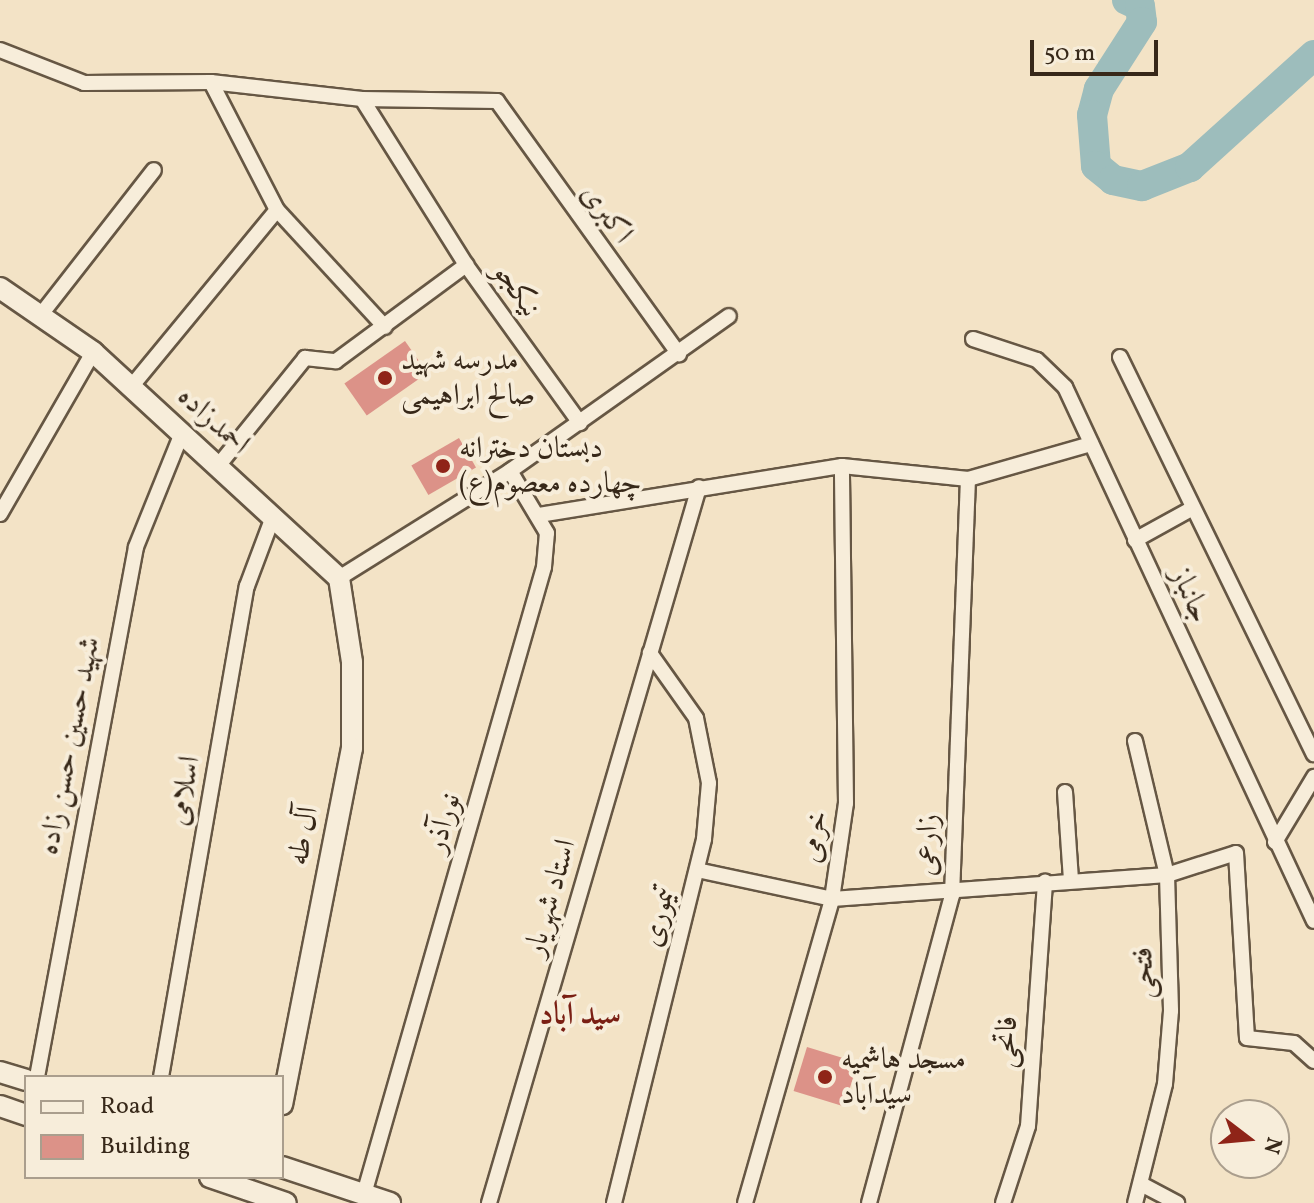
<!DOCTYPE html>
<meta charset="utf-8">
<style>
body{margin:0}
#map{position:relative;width:1314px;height:1203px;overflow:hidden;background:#f3e3c6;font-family:Vollkorn,Amiri,serif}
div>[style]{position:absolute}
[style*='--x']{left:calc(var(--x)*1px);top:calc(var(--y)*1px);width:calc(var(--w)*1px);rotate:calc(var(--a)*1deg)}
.river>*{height:30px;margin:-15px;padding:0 15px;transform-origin:15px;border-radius:15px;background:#9dbdbc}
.building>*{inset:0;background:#dc9288;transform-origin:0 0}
.roads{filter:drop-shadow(2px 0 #665744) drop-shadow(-2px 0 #665744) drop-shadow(0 2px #665744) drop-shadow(0 -2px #665744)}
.street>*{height:14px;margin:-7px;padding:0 7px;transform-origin:7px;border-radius:7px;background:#f7edda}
.secondary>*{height:20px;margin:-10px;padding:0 10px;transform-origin:10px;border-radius:10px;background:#f7edda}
.dots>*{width:22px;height:22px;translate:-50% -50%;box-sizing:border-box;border:4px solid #f7edda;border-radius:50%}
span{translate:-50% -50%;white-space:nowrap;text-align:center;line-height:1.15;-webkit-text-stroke:8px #f7edda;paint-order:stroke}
.street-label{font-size:30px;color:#372819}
.poi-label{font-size:30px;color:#372819}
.left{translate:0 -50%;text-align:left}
.neighbourhood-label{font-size:32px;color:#7a1f14;font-weight:700}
.legend{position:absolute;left:24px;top:1075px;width:260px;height:104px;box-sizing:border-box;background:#f7edda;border:2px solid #aa9e8d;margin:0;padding:10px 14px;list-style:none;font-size:24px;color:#372819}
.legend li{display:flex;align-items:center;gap:16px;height:40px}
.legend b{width:40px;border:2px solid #aa9e8d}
.north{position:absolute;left:1210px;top:1099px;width:80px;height:80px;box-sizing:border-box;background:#f7edda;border:2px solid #aa9e8d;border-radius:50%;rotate:106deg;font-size:22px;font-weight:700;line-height:32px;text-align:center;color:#372819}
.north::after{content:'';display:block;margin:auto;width:28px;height:36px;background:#8f2418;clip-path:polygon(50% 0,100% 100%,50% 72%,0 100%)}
.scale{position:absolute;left:1030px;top:40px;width:128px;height:36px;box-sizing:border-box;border:4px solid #372819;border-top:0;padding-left:10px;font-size:24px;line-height:28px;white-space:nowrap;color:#372819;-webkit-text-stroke:6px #f7edda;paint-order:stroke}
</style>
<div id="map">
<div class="river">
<i style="--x:1127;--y:0;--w:14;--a:25"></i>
<i style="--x:1140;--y:6;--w:16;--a:83"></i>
<i style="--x:1142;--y:22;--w:80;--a:122.7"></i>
<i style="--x:1099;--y:89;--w:27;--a:105"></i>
<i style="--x:1092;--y:115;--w:51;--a:85.5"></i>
<i style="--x:1096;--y:166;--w:22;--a:39"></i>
<i style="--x:1113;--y:180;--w:30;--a:12"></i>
<i style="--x:1142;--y:186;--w:52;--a:-21.6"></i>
<i style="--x:1190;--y:167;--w:167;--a:-42.1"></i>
</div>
<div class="building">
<i style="left:405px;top:341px;width:39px;height:74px;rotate:55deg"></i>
<i style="left:459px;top:438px;width:34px;height:55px;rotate:60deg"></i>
<i style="left:807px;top:1047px;width:53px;height:46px;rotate:17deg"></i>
</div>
<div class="roads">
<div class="street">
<i style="--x:0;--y:50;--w:90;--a:21.4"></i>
<i style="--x:84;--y:83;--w:127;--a:-0.5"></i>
<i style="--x:211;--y:82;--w:152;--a:6.4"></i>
<i style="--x:362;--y:99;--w:196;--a:57.9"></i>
<i style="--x:466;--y:265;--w:195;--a:54.2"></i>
<i style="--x:362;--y:99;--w:135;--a:0.8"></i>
<i style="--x:497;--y:101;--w:312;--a:54.3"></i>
<i style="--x:277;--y:210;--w:159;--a:47.3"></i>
<i style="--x:43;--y:312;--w:180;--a:-52"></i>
<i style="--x:973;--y:339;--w:67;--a:18.2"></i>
<i style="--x:1037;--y:360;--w:39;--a:44"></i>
<i style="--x:1065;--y:387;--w:589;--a:65"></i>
<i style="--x:1120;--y:357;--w:442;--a:64"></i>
<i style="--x:131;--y:387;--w:229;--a:-50.5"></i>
<i style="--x:277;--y:210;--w:144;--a:-117.3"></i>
<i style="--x:218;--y:466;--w:139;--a:-51.1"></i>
<i style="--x:305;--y:358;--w:31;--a:6"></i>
<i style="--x:336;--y:361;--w:162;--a:-36.4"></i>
<i style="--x:0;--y:514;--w:187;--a:-60.1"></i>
<i style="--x:539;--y:515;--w:307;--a:-9.2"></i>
<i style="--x:842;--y:466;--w:127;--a:5.9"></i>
<i style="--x:968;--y:479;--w:128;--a:-15.9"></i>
<i style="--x:1135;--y:540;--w:66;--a:-28.9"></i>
<i style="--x:339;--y:578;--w:202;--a:-32"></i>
<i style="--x:510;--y:471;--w:268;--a:-35.3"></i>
<i style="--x:1135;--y:741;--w:138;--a:76.6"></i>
<i style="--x:1167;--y:875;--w:136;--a:88.3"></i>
<i style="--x:1171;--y:1011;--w:73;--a:94.7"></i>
<i style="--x:1165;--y:1084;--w:123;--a:104.1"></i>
<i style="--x:1065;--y:792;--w:88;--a:86.1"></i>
<i style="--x:1275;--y:842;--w:76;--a:-59"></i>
<i style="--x:697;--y:870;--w:138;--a:12.1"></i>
<i style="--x:832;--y:899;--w:336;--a:-4.1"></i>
<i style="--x:1167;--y:875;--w:72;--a:-17.7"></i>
<i style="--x:1236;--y:853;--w:185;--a:86.6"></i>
<i style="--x:1247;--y:1038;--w:47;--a:6.1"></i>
<i style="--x:1294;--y:1043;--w:27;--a:42"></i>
<i style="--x:37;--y:1077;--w:539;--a:-79.42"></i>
<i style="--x:136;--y:547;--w:123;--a:-68"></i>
<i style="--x:161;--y:1077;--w:498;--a:-80.1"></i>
<i style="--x:247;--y:586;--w:74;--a:-69.4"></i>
<i style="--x:1141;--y:1184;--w:41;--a:27.8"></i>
<i style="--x:364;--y:1194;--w:652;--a:-73.98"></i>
<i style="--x:544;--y:567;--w:34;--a:-85"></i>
<i style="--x:547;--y:533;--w:72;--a:-120.8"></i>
<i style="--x:489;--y:1203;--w:746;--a:-73.65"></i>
<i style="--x:614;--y:1203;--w:375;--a:-76.1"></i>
<i style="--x:704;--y:839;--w:56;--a:-84.9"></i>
<i style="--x:709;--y:783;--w:66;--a:-101.3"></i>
<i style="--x:696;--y:718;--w:80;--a:-125.3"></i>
<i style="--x:745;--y:1203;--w:316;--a:-74"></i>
<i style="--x:832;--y:899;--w:97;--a:-81.7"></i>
<i style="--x:846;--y:803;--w:337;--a:-90.7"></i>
<i style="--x:869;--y:1203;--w:319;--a:-74.9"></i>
<i style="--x:952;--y:895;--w:416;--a:-87.8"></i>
<i style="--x:1003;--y:1203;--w:81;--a:-72"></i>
<i style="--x:1028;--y:1126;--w:245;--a:-86"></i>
</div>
<div class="secondary">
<i style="--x:0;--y:288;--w:113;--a:34.5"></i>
<i style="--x:93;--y:352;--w:334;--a:42.6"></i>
<i style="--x:339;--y:578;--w:85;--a:81.2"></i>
<i style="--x:352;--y:662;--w:86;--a:90"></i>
<i style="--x:352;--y:748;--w:363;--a:101.1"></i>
<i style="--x:0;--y:1072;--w:27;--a:17"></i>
<i style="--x:0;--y:1106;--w:28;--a:19"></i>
<i style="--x:282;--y:1167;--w:114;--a:18.4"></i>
<i style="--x:210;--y:1177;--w:80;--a:18.9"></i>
</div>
</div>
<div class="dots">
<i style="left:385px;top:378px;background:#8f2418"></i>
<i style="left:443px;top:466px;background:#8f2418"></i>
<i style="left:825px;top:1077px;background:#8f2418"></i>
</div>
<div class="street-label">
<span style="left:606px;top:214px;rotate:53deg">اکبری</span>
<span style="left:516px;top:290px;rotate:54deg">نیکجو</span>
<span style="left:213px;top:421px;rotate:42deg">احمدزاده</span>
<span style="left:1190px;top:595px;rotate:65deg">جانباز</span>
<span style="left:70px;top:746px;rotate:-79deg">شهید حسین حسن زاده</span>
<span style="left:185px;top:791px;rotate:-80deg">اسلامی</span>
<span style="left:444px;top:823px;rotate:-74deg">نورآذر</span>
<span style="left:304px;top:836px;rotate:-79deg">آل طه</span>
<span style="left:815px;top:837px;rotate:-82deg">خرمی</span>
<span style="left:928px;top:845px;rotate:-88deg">زارعی</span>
<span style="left:551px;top:898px;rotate:-74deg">استاد شهریار</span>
<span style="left:659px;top:917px;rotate:-76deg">تیموری</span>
<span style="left:1144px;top:973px;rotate:-91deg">فتحی</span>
<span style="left:1007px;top:1042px;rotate:-86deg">فاتحی</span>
</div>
<div class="poi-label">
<span class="left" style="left:401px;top:378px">مدرسه شهید<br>صالح ابراهیمی</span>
<span class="left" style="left:459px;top:466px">دبستان دخترانه<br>چهارده معصوم(ع)</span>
<span class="left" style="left:841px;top:1077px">مسجد هاشمیه<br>سیدآباد</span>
</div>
<div class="neighbourhood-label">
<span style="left:580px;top:1016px">سید آباد</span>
</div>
<ul class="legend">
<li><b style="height:10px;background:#f7edda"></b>Road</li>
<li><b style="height:22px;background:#dc9288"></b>Building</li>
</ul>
<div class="north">N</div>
<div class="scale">50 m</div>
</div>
